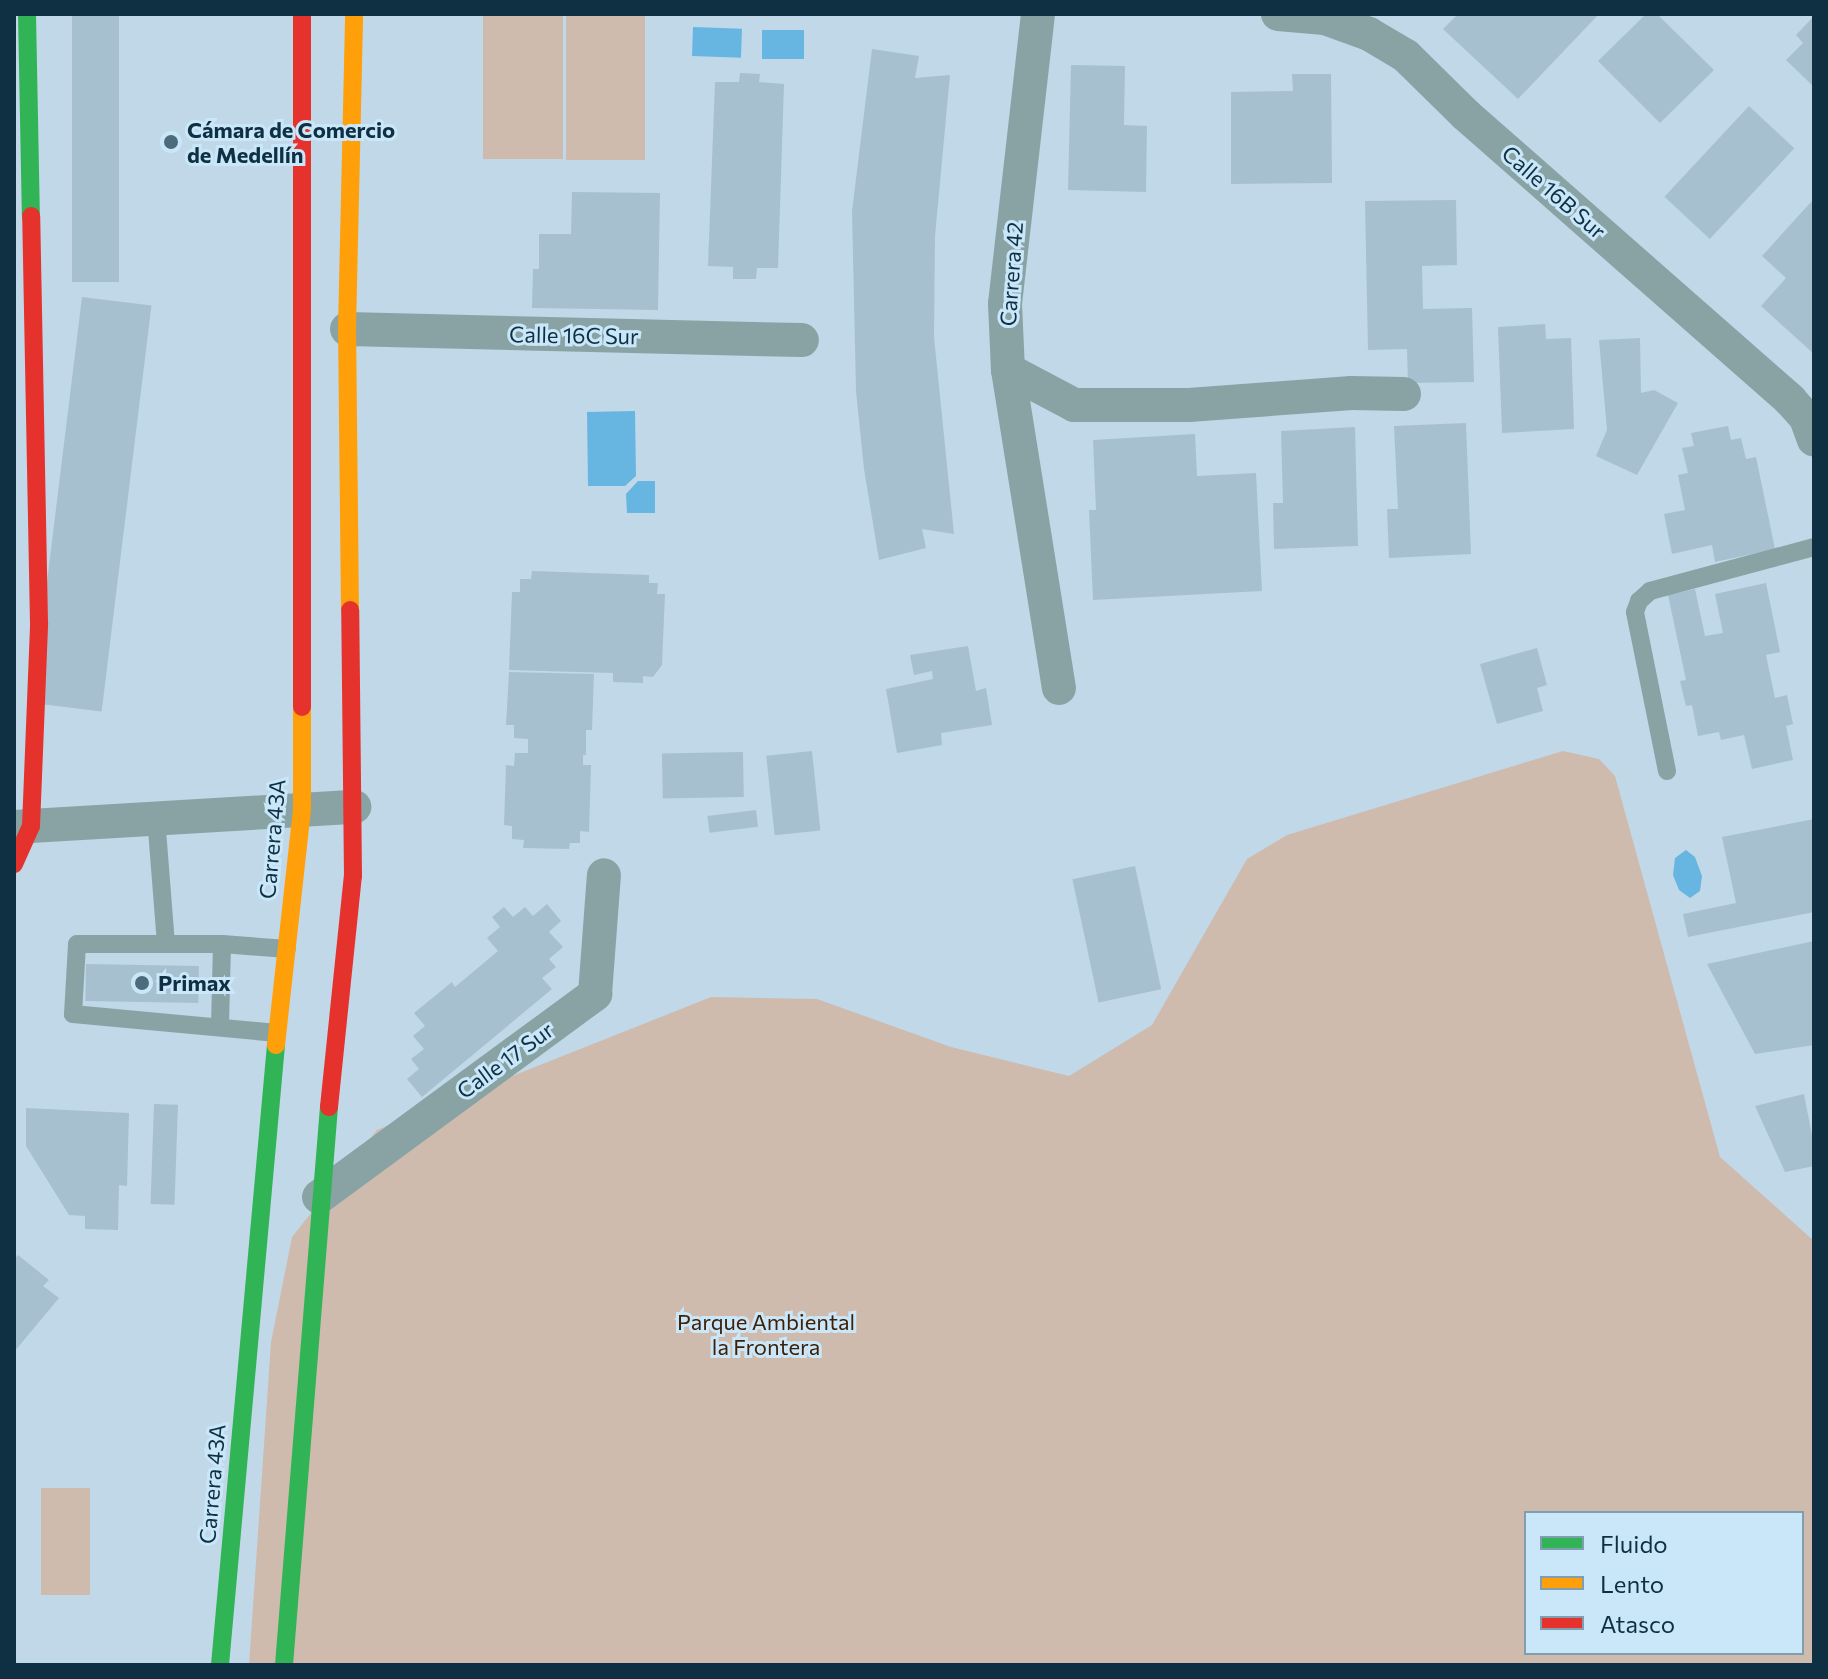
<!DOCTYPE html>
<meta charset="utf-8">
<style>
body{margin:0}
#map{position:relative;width:1828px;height:1679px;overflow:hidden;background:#c0d8e8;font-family:Commissioner,sans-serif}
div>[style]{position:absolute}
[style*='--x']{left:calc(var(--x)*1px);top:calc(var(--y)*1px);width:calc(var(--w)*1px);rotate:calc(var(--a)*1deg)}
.green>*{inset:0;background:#cebbae;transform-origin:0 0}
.water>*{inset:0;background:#66b6e1;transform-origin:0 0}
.building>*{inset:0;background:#a7c0d0;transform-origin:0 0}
.lane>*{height:18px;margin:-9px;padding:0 9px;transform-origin:9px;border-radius:9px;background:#89a3a5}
.street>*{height:34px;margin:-17px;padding:0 17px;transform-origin:17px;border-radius:17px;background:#89a3a5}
.fast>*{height:18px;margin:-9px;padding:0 9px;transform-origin:9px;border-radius:9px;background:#30b455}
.slow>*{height:18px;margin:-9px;padding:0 9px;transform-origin:9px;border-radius:9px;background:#ff9f0a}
.jam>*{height:18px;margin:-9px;padding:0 9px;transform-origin:9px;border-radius:9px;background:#e5322d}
.dots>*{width:22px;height:22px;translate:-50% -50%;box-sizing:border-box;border:4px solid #cae7fa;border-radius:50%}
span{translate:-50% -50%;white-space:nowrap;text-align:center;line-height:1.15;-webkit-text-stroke:6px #cae7fa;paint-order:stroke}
.poi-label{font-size:22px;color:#0e3042;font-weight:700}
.left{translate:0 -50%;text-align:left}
.street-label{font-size:22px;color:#0e3042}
.park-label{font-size:22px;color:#3f2006}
.frame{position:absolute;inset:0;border:16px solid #0e3042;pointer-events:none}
.legend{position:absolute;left:1524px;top:1511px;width:280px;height:144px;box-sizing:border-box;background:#cae7fa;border:2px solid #7f9eb0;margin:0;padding:10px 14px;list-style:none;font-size:24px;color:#0e3042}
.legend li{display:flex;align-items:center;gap:16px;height:40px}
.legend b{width:40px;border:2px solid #7f9eb0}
</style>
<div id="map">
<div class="green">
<i style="left:483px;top:14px;width:80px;height:145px"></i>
<i style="left:566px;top:14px;width:79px;height:146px"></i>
<i style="clip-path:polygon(evenodd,1563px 751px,1599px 759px,1615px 776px,1720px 1157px,1814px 1241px,1814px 1665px,249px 1665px,271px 1342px,292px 1237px,377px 1130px,711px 997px,817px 999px,951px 1047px,1069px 1076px,1152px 1025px,1247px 859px,1287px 835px,1563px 751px,1526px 1513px,1802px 1513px,1802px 1653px,1526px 1653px,1526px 1513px)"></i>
<i style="left:41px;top:1488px;width:49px;height:107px"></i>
</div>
<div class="water">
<i style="left:693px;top:27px;width:49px;height:29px;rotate:2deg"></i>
<i style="left:762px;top:30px;width:42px;height:29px"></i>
<i style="clip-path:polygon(635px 411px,636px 476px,625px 486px,588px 486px,587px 412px)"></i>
<i style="clip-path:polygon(638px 481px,655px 481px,655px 513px,627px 513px,626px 494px)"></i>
<i style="clip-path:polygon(1686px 850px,1695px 857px,1702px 876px,1700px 891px,1690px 898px,1679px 890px,1673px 875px,1675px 858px)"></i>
</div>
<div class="building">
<i style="left:72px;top:14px;width:47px;height:268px"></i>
<i style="clip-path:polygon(1458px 14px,1599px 14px,1518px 99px,1443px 29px)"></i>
<i style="clip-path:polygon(1646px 14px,1657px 14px,1714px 70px,1660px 123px,1598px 61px)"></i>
<i style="clip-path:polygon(1814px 16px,1814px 87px,1786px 60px,1803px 43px,1796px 35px)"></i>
<i style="clip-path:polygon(872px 49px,919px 56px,915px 78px,950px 75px,935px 236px,934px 337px,954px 534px,922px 529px,926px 548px,879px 560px,864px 469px,856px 391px,852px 211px)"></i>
<i style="clip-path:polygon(1071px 65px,1125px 66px,1124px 125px,1147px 126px,1146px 192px,1068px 190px)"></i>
<i style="clip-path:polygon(740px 73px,760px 74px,759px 82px,784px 84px,778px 268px,757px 268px,756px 279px,733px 279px,733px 267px,708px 266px,715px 82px,739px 82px)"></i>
<i style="clip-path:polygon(1292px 74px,1331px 74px,1332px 183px,1231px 184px,1231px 92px,1293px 91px)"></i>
<i style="left:1749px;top:106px;width:62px;height:124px;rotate:43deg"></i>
<i style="clip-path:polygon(572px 192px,660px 193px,658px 310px,532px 308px,533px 269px,539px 269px,539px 234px,571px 234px)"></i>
<i style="clip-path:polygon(1456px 200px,1457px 265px,1422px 266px,1423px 309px,1472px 308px,1474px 382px,1408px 383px,1407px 349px,1368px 350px,1365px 201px)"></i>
<i style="clip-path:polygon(1811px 202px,1814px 204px,1814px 354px,1761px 306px,1786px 278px,1762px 256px)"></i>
<i style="left:82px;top:297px;width:70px;height:409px;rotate:7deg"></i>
<i style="clip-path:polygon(1545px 324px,1546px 339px,1571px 338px,1574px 429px,1502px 433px,1498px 327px)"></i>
<i style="clip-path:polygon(1640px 338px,1641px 393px,1654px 390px,1678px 403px,1637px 475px,1596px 456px,1607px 430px,1599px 340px)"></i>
<i style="clip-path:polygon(1466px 423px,1471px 554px,1389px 558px,1387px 509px,1398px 509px,1394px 426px)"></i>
<i style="clip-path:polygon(1728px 426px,1731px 440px,1741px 438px,1746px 459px,1756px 457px,1775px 549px,1715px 562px,1712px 545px,1672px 554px,1664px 514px,1685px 510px,1678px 475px,1688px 473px,1682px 448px,1694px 446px,1691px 433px)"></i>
<i style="clip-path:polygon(1355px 427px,1358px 546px,1274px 549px,1273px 503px,1283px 503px,1281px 431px)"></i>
<i style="clip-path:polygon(1195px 434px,1197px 476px,1256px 473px,1262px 591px,1093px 600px,1089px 510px,1096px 510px,1093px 440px)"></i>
<i style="clip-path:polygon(532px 571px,649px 575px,649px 583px,658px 583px,657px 594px,665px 594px,662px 665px,653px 677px,643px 676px,643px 683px,613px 682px,613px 673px,509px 670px,512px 592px,520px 592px,520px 579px,531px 579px)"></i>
<i style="clip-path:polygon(1766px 583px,1780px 652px,1766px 655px,1775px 698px,1787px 695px,1793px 724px,1786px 726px,1793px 760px,1752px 769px,1744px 735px,1721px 740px,1719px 732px,1698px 736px,1692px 705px,1686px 706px,1680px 681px,1686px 680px,1668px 595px,1695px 589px,1705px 636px,1723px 633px,1715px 594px)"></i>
<i style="clip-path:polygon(968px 646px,976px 691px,986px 688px,992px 725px,941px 733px,942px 745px,897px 753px,886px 689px,933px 679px,932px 671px,914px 675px,910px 655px)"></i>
<i style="clip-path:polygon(1537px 648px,1547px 685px,1537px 688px,1543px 711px,1497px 724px,1480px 664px)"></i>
<i style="clip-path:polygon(509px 672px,594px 674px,592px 730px,586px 730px,586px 755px,583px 755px,583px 765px,591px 765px,589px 832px,580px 831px,580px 843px,570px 843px,569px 849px,523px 848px,524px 840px,512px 839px,512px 826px,504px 825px,506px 765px,514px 766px,515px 753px,528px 753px,528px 739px,514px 738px,514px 725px,506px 725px)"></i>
<i style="left:812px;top:751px;width:80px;height:46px;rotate:84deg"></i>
<i style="left:743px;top:752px;width:45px;height:81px;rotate:89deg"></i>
<i style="left:756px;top:810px;width:17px;height:49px;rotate:83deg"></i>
<i style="clip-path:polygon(1814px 819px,1814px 912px,1688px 937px,1683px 914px,1736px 903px,1722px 837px)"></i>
<i style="left:1135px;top:866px;width:126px;height:64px;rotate:78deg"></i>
<i style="clip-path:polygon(547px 904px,561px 921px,549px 932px,563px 947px,549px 959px,556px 967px,542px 978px,552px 989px,422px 1097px,407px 1079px,419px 1069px,411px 1059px,424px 1049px,413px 1036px,425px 1026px,414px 1013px,452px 982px,455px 987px,498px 951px,487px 938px,500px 927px,492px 917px,504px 907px,513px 917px,525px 907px,533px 916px)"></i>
<i style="clip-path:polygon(1814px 941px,1814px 1045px,1755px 1054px,1707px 964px)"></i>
<i style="left:86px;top:964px;width:113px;height:37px;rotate:1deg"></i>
<i style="clip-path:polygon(1804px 1094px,1814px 1146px,1814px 1166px,1785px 1172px,1755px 1106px)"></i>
<i style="left:154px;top:1104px;width:24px;height:100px;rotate:2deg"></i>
<i style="clip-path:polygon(26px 1108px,129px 1113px,127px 1186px,119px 1185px,118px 1230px,85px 1229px,85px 1216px,69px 1215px,26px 1146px)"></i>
<i style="clip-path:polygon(18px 1255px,49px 1280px,43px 1286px,59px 1298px,14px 1352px,14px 1260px)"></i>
</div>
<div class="lane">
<i style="--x:1667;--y:771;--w:162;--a:-101.4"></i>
<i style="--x:1635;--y:612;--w:12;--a:-70"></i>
<i style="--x:1639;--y:601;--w:15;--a:-42"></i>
<i style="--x:1650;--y:591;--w:170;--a:-15"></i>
<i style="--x:156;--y:817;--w:127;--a:85.5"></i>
<i style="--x:220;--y:1026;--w:82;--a:-88.6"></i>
<i style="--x:277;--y:1033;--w:205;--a:-174.7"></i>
<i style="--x:73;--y:1014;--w:70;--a:-86.7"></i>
<i style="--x:77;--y:944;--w:145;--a:0"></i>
<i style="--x:222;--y:944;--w:65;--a:4.4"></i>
</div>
<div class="street">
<i style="--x:1038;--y:14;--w:292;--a:96.5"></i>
<i style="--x:1005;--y:304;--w:66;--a:87.4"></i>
<i style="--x:1008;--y:370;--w:75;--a:27.9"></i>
<i style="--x:1074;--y:405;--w:115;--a:0"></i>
<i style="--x:1189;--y:405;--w:163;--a:-4.2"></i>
<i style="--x:1352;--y:393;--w:52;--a:1.1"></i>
<i style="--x:1278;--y:14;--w:47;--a:4.9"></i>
<i style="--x:1325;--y:18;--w:47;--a:20"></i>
<i style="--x:1369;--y:34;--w:43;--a:30.7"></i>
<i style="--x:1406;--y:56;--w:84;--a:44.5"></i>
<i style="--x:1466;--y:115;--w:432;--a:41.3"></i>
<i style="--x:1790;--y:400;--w:24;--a:48"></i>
<i style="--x:1806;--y:418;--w:23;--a:70"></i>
<i style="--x:347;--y:329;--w:455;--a:1.4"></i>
<i style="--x:1008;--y:370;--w:322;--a:80.9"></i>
<i style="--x:14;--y:827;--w:341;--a:-3.4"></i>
<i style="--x:319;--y:1197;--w:343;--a:-36.3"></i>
<i style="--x:595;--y:994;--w:119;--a:-85.7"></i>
</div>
<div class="fast">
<i style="--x:27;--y:14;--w:202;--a:88.9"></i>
<i style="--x:220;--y:1665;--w:623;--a:-84.84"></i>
<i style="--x:284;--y:1665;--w:560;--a:-85.39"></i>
</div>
<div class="slow">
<i style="--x:350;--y:610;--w:281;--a:-90.6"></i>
<i style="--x:347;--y:329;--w:315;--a:-88.7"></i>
<i style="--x:276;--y:1045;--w:237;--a:-83.7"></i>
<i style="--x:302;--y:809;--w:102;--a:-90"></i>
</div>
<div class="jam">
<i style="--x:302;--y:14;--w:693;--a:90"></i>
<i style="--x:14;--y:864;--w:42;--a:-65.9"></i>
<i style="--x:31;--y:826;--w:203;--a:-87.7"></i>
<i style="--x:39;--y:623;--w:407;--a:-91.1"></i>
<i style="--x:329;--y:1107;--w:232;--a:-84.1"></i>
<i style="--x:353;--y:876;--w:266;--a:-90.6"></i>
</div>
<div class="dots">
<i style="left:171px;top:142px;background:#4c6b7c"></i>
<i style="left:142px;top:983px;background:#4c6b7c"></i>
</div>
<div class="poi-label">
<span class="left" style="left:187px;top:142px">Cámara de Comercio<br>de Medellín</span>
<span class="left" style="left:158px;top:983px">Primax</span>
</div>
<div class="street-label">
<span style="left:1554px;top:192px;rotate:41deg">Calle 16B Sur</span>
<span style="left:1011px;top:274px;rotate:-86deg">Carrera 42</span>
<span style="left:574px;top:335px;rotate:1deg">Calle 16C Sur</span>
<span style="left:272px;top:839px;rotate:-85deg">Carrera 43A</span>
<span style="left:505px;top:1060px;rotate:-36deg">Calle 17 Sur</span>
<span style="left:212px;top:1484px;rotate:-85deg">Carrera 43A</span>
</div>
<div class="park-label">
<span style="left:766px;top:1334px">Parque Ambiental<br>la Frontera</span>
</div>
<div class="frame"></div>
<ul class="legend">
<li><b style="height:10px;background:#30b455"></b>Fluido</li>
<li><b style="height:10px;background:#ff9f0a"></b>Lento</li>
<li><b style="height:10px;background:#e5322d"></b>Atasco</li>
</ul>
</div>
